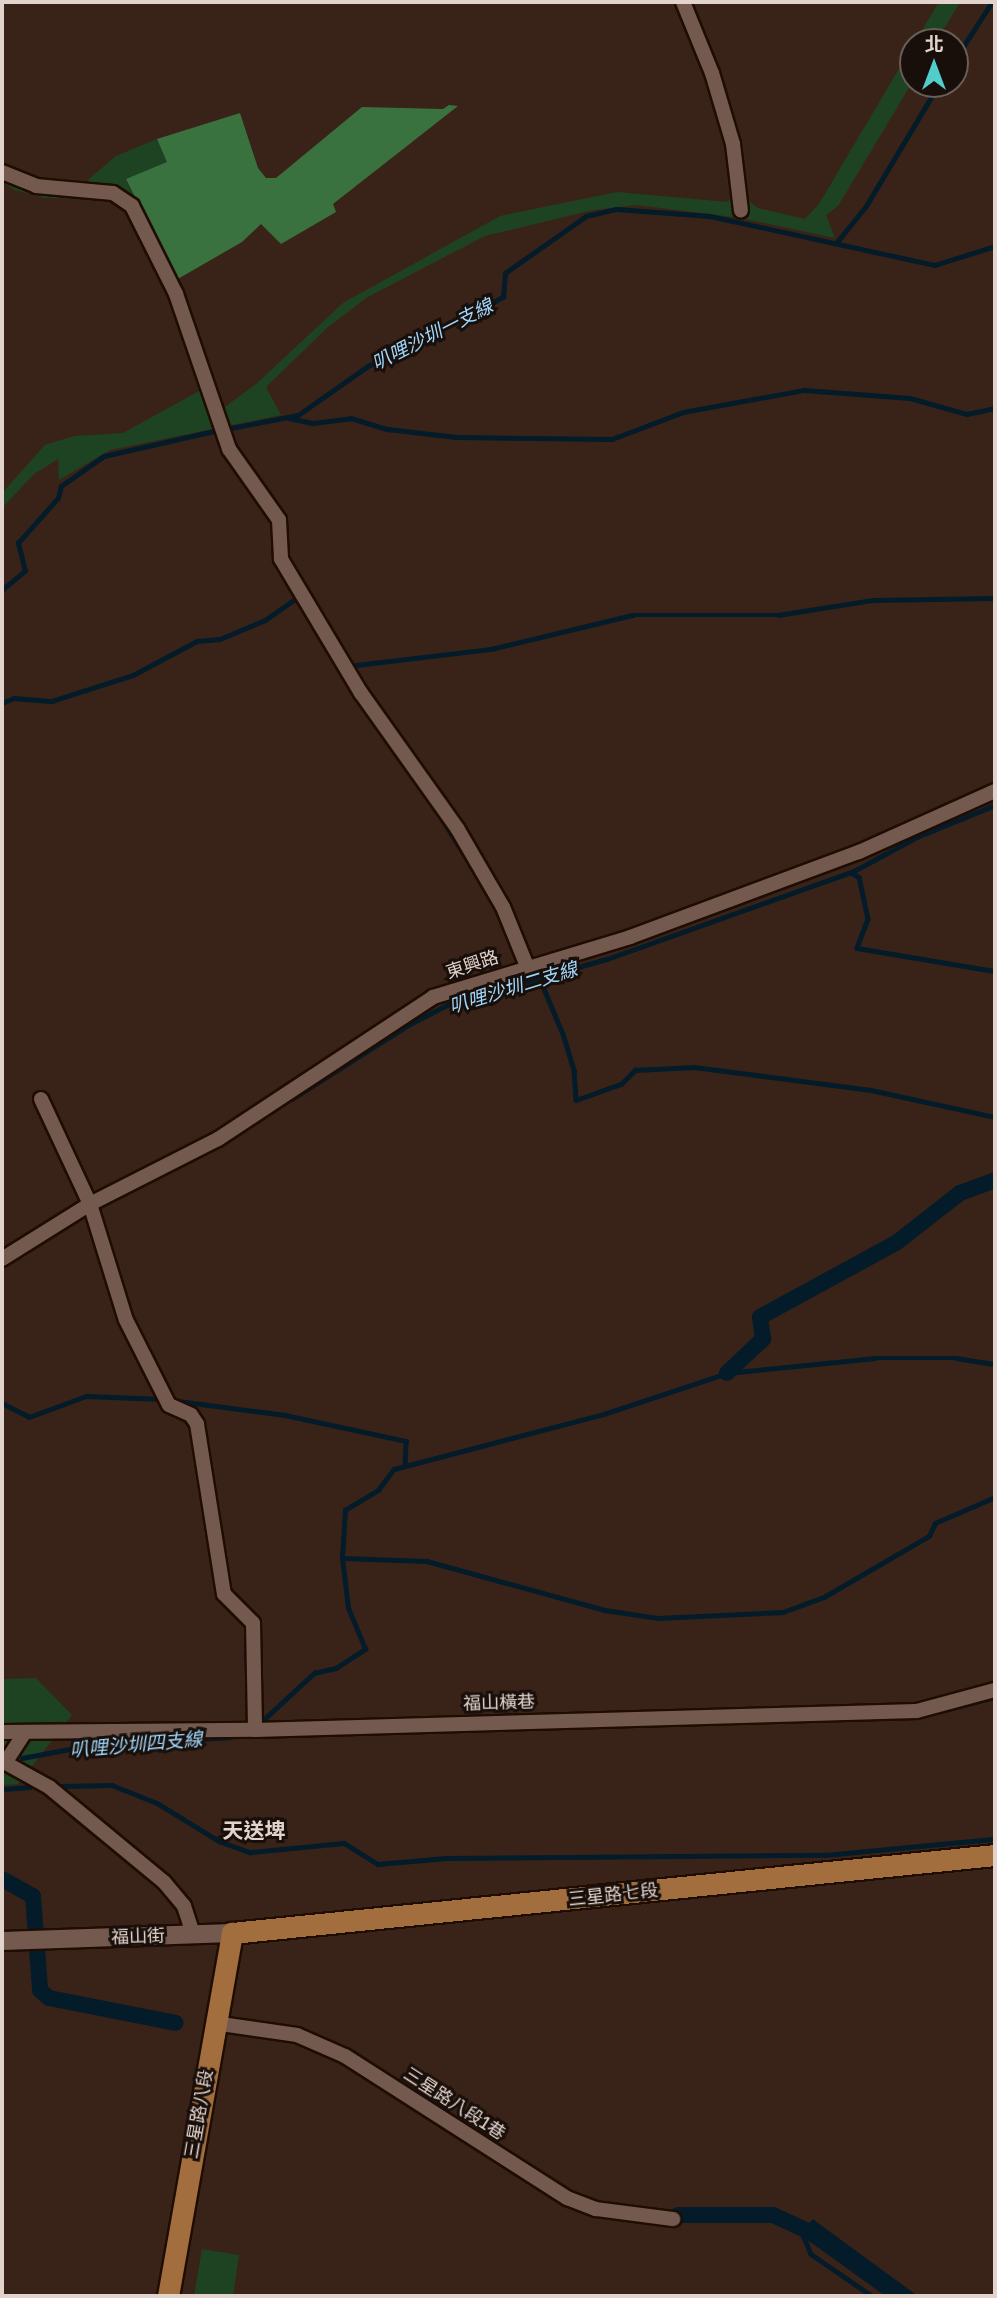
<!DOCTYPE html>
<meta charset="utf-8">
<style>
body{margin:0}
#map{position:relative;width:997px;height:2298px;overflow:hidden;background:#392318;font-family:"Golos Text","Noto Sans TC",sans-serif}
div>[style]{position:absolute}
[style*='--x']{left:calc(var(--x)*1px);top:calc(var(--y)*1px);width:calc(var(--w)*1px);rotate:calc(var(--a)*1deg)}
.green>*{inset:0;background:#1e4322}
.forest>*{inset:0;background:#39723e}
.stream>*{height:4.5px;margin:-2.25px;padding:0 2.25px;transform-origin:2.25px;border-radius:2.25px;background:#041b29}
.canal>*{height:16px;margin:-8px;padding:0 8px;transform-origin:8px;border-radius:8px;background:#041b29}
.roads{filter:drop-shadow(2px 0 #1f0c03) drop-shadow(-2px 0 #1f0c03) drop-shadow(0 2px #1f0c03) drop-shadow(0 -2px #1f0c03)}
.minor>*{height:14px;margin:-7px;padding:0 7px;transform-origin:7px;border-radius:7px;background:#745a4e}
.tertiary>*{height:18px;margin:-9px;padding:0 9px;transform-origin:9px;border-radius:9px;background:#745a4e}
.primary>*{height:21px;margin:-10.5px;padding:0 10.5px;transform-origin:10.5px;border-radius:10.5px;background:#a26e3e}
span{translate:-50% -50%;white-space:nowrap;text-align:center;line-height:1.15;-webkit-text-stroke:6px #190f0a;paint-order:stroke}
.street-label{font-size:18px;color:#e2d3cc}
.water-label{font-size:19px;color:#9ed7fd;font-style:italic}
.quarter-label{font-size:21px;color:#e2d3cc;font-weight:700}
.frame{position:absolute;inset:0;border:4px solid #e2d3cc;pointer-events:none}
.north{position:absolute;left:899px;top:28px;width:70px;height:70px;box-sizing:border-box;background:#190f0a;border:2px solid #695d58;border-radius:50%;rotate:0deg;font-size:19px;font-weight:700;line-height:28px;text-align:center;color:#e2d3cc}
.north::after{content:'';display:block;margin:auto;width:24px;height:32px;background:#52cdcc;clip-path:polygon(50% 0,100% 100%,50% 72%,0 100%)}
</style>
<div id="map">
<div class="green">
<i style="clip-path:polygon(939px 2px,960px 2px,936px 42px,915px 42px)"></i>
<i style="clip-path:polygon(913px 45px,913px 81px,838px 206px,826px 215px,835px 238px,741px 218px,637px 205px,593px 210px,485px 236px,366px 298px,328px 327px,266px 387px,281px 415px,110px 450px,59px 480px,58px 459px,34px 474px,2px 508px,2px 493px,45px 445px,74px 436px,123px 433px,201px 390px,175px 308px,123px 206px,112px 199px,45px 198px,15px 190px,2px 182px,2px 167px,22px 177px,82px 185px,116px 156px,157px 139px,168px 162px,126px 180px,152px 230px,221px 410px,256px 384px,343px 303px,500px 216px,617px 192px,728px 202px,739px 181px,746px 199px,758px 208px,805px 219px,819px 204px)"></i>
<i style="clip-path:polygon(36px 1678px,72px 1715px,18px 1784px,2px 1785px,2px 1679px)"></i>
<i style="clip-path:polygon(202px 2249px,239px 2255px,233px 2296px,194px 2296px)"></i>
</div>
<div class="forest">
<i style="clip-path:polygon(449px 105px,458px 106px,333px 204px,336px 212px,281px 244px,261px 224px,242px 242px,176px 280px,126px 179px,167px 162px,157px 139px,240px 113px,258px 168px,266px 178px,276px 178px,362px 107px,443px 109px)"></i>
</div>
<div class="stream">
<i style="--x:955;--y:59;--w:68;--a:-57"></i>
<i style="--x:837;--y:242;--w:46;--a:-51.1"></i>
<i style="--x:866;--y:206;--w:142;--a:-59.1"></i>
<i style="--x:289;--y:418;--w:25;--a:12"></i>
<i style="--x:313;--y:423;--w:38;--a:-7"></i>
<i style="--x:351;--y:418;--w:39;--a:17"></i>
<i style="--x:388;--y:429;--w:68;--a:6.7"></i>
<i style="--x:456;--y:437;--w:156;--a:0.7"></i>
<i style="--x:612;--y:439;--w:76;--a:-20.8"></i>
<i style="--x:683;--y:412;--w:123;--a:-10.3"></i>
<i style="--x:804;--y:390;--w:106;--a:4.3"></i>
<i style="--x:910;--y:398;--w:59;--a:15.7"></i>
<i style="--x:967;--y:414;--w:29;--a:-12"></i>
<i style="--x:226;--y:429;--w:73;--a:-11"></i>
<i style="--x:298;--y:415;--w:85;--a:-35"></i>
<i style="--x:368;--y:366;--w:152;--a:-27.1"></i>
<i style="--x:503;--y:297;--w:24;--a:-85"></i>
<i style="--x:505;--y:273;--w:99;--a:-35.1"></i>
<i style="--x:586;--y:216;--w:31;--a:-13"></i>
<i style="--x:616;--y:209;--w:94;--a:4.3"></i>
<i style="--x:710;--y:216;--w:230;--a:12.3"></i>
<i style="--x:935;--y:265;--w:63;--a:-17.6"></i>
<i style="--x:2;--y:590;--w:30;--a:-40"></i>
<i style="--x:25;--y:571;--w:29;--a:-104"></i>
<i style="--x:18;--y:543;--w:60;--a:-48.4"></i>
<i style="--x:58;--y:498;--w:12;--a:-76"></i>
<i style="--x:61;--y:486;--w:52;--a:-34.9"></i>
<i style="--x:104;--y:456;--w:117;--a:-12.8"></i>
<i style="--x:348;--y:666;--w:144;--a:-6.8"></i>
<i style="--x:491;--y:649;--w:146;--a:-13.5"></i>
<i style="--x:633;--y:615;--w:145;--a:0"></i>
<i style="--x:778;--y:615;--w:96;--a:-9"></i>
<i style="--x:873;--y:600;--w:122;--a:-0.9"></i>
<i style="--x:2;--y:703;--w:13;--a:-23"></i>
<i style="--x:14;--y:698;--w:38;--a:5"></i>
<i style="--x:52;--y:701;--w:85;--a:-17.8"></i>
<i style="--x:133;--y:675;--w:72;--a:-28"></i>
<i style="--x:197;--y:641;--w:23;--a:-5"></i>
<i style="--x:220;--y:639;--w:49;--a:-22.9"></i>
<i style="--x:265;--y:620;--w:40;--a:-34.9"></i>
<i style="--x:442;--y:819;--w:40;--a:58"></i>
<i style="--x:852;--y:873;--w:8;--a:30"></i>
<i style="--x:859;--y:877;--w:43;--a:77.9"></i>
<i style="--x:868;--y:919;--w:31;--a:111"></i>
<i style="--x:857;--y:948;--w:140;--a:9.5"></i>
<i style="--x:526;--y:946;--w:95;--a:67.2"></i>
<i style="--x:563;--y:1034;--w:39;--a:73"></i>
<i style="--x:574;--y:1071;--w:29;--a:86"></i>
<i style="--x:576;--y:1100;--w:48;--a:-19.6"></i>
<i style="--x:621;--y:1084;--w:20;--a:-45"></i>
<i style="--x:635;--y:1070;--w:59;--a:-2.9"></i>
<i style="--x:694;--y:1067;--w:178;--a:7.4"></i>
<i style="--x:871;--y:1090;--w:127;--a:12.3"></i>
<i style="--x:292;--y:1099;--w:138;--a:-32.5"></i>
<i style="--x:408;--y:1025;--w:48;--a:-27.1"></i>
<i style="--x:451;--y:1003;--w:162;--a:-15.8"></i>
<i style="--x:607;--y:959;--w:260;--a:-19.6"></i>
<i style="--x:852;--y:872;--w:74;--a:-28.3"></i>
<i style="--x:917;--y:837;--w:84;--a:-22.3"></i>
<i style="--x:171;--y:1400;--w:115;--a:7.5"></i>
<i style="--x:285;--y:1415;--w:124;--a:12.1"></i>
<i style="--x:406;--y:1441;--w:25;--a:92"></i>
<i style="--x:2;--y:1403;--w:30;--a:27"></i>
<i style="--x:29;--y:1417;--w:61;--a:-20.2"></i>
<i style="--x:86;--y:1396;--w:76;--a:2.3"></i>
<i style="--x:342;--y:1558;--w:48;--a:-86.4"></i>
<i style="--x:345;--y:1510;--w:39;--a:-31"></i>
<i style="--x:378;--y:1490;--w:26;--a:-53"></i>
<i style="--x:394;--y:1469;--w:217;--a:-14.7"></i>
<i style="--x:604;--y:1414;--w:130;--a:-18.4"></i>
<i style="--x:727;--y:1373;--w:149;--a:-5.8"></i>
<i style="--x:875;--y:1358;--w:81;--a:0"></i>
<i style="--x:956;--y:1358;--w:39;--a:9"></i>
<i style="--x:932;--y:1713;--w:65;--a:-14.3"></i>
<i style="--x:260;--y:1723;--w:74;--a:-42.8"></i>
<i style="--x:314;--y:1673;--w:23;--a:-13"></i>
<i style="--x:336;--y:1668;--w:35;--a:-33"></i>
<i style="--x:365;--y:1649;--w:44;--a:-112.5"></i>
<i style="--x:348;--y:1608;--w:50;--a:-96.8"></i>
<i style="--x:342;--y:1558;--w:85;--a:2"></i>
<i style="--x:427;--y:1561;--w:185;--a:15.4"></i>
<i style="--x:605;--y:1610;--w:54;--a:8.6"></i>
<i style="--x:658;--y:1618;--w:125;--a:-2.7"></i>
<i style="--x:783;--y:1612;--w:44;--a:-20.1"></i>
<i style="--x:824;--y:1597;--w:121;--a:-30.2"></i>
<i style="--x:929;--y:1536;--w:14;--a:-65"></i>
<i style="--x:935;--y:1523;--w:65;--a:-23.4"></i>
<i style="--x:22;--y:1758;--w:59;--a:-10.7"></i>
<i style="--x:80;--y:1747;--w:151;--a:-3.8"></i>
<i style="--x:61;--y:1786;--w:51;--a:-1.1"></i>
<i style="--x:112;--y:1785;--w:48;--a:21.8"></i>
<i style="--x:157;--y:1803;--w:73;--a:31.5"></i>
<i style="--x:219;--y:1841;--w:33;--a:20"></i>
<i style="--x:250;--y:1852;--w:94;--a:-5.5"></i>
<i style="--x:344;--y:1843;--w:40;--a:32"></i>
<i style="--x:378;--y:1864;--w:68;--a:-5"></i>
<i style="--x:446;--y:1858;--w:379;--a:-0.5"></i>
<i style="--x:825;--y:1855;--w:171;--a:-5.4"></i>
<i style="--x:2;--y:1789;--w:28;--a:-4"></i>
<i style="--x:810;--y:2225;--w:4;--a:-45"></i>
<i style="--x:813;--y:2222;--w:125;--a:36.2"></i>
<i style="--x:807;--y:2231;--w:7;--a:117"></i>
<i style="--x:804;--y:2237;--w:18;--a:68"></i>
<i style="--x:811;--y:2254;--w:74;--a:34.5"></i>
</div>
<div class="canal">
<i style="--x:727;--y:1373;--w:50;--a:-43.4"></i>
<i style="--x:763;--y:1339;--w:22;--a:-98"></i>
<i style="--x:760;--y:1317;--w:155;--a:-28.6"></i>
<i style="--x:896;--y:1243;--w:81;--a:-38"></i>
<i style="--x:960;--y:1193;--w:37;--a:-20"></i>
<i style="--x:2;--y:1879;--w:35;--a:29"></i>
<i style="--x:33;--y:1896;--w:94;--a:85.7"></i>
<i style="--x:40;--y:1990;--w:12;--a:42"></i>
<i style="--x:49;--y:1998;--w:129;--a:11.1"></i>
<i style="--x:678;--y:2215;--w:95;--a:0"></i>
<i style="--x:773;--y:2215;--w:41;--a:24.7"></i>
<i style="--x:810;--y:2232;--w:110;--a:35.7"></i>
</div>
<div class="roads">
<div class="minor">
<i style="--x:683;--y:2;--w:77;--a:67.8"></i>
<i style="--x:712;--y:73;--w:74;--a:73.5"></i>
<i style="--x:733;--y:144;--w:67;--a:83.2"></i>
<i style="--x:2;--y:172;--w:37;--a:22"></i>
<i style="--x:36;--y:186;--w:77;--a:5.2"></i>
<i style="--x:113;--y:193;--w:23;--a:34"></i>
<i style="--x:132;--y:206;--w:98;--a:63.4"></i>
<i style="--x:176;--y:294;--w:164;--a:71.1"></i>
<i style="--x:229;--y:449;--w:87;--a:54.8"></i>
<i style="--x:279;--y:520;--w:39;--a:87"></i>
<i style="--x:281;--y:559;--w:156;--a:59.2"></i>
<i style="--x:361;--y:693;--w:166;--a:54.6"></i>
<i style="--x:457;--y:828;--w:91;--a:59.8"></i>
<i style="--x:503;--y:907;--w:64;--a:67.9"></i>
<i style="--x:41;--y:1099;--w:116;--a:65"></i>
<i style="--x:90;--y:1204;--w:121;--a:72.8"></i>
<i style="--x:126;--y:1320;--w:95;--a:63.2"></i>
<i style="--x:169;--y:1405;--w:24;--a:24"></i>
<i style="--x:191;--y:1415;--w:11;--a:56"></i>
<i style="--x:197;--y:1424;--w:172;--a:81"></i>
<i style="--x:224;--y:1594;--w:41;--a:45"></i>
<i style="--x:253;--y:1623;--w:107;--a:88.9"></i>
<i style="--x:2;--y:1259;--w:104;--a:-32"></i>
<i style="--x:90;--y:1204;--w:144;--a:-26.9"></i>
<i style="--x:218;--y:1139;--w:258;--a:-33.4"></i>
<i style="--x:433;--y:997;--w:206;--a:-16.9"></i>
<i style="--x:630;--y:937;--w:244;--a:-20.4"></i>
<i style="--x:859;--y:852;--w:149;--a:-24.2"></i>
<i style="--x:2;--y:1732;--w:253;--a:-0.5"></i>
<i style="--x:255;--y:1730;--w:662;--a:-1.64"></i>
<i style="--x:917;--y:1711;--w:81;--a:-15.1"></i>
<i style="--x:2;--y:1761;--w:54;--a:29"></i>
<i style="--x:49;--y:1787;--w:149;--a:39.6"></i>
<i style="--x:164;--y:1882;--w:31;--a:50"></i>
<i style="--x:184;--y:1906;--w:29;--a:72"></i>
<i style="--x:5;--y:1763;--w:37;--a:-57"></i>
<i style="--x:214;--y:2023;--w:84;--a:8.2"></i>
<i style="--x:297;--y:2035;--w:52;--a:23.6"></i>
<i style="--x:345;--y:2056;--w:264;--a:32.6"></i>
<i style="--x:567;--y:2198;--w:31;--a:21"></i>
<i style="--x:596;--y:2209;--w:78;--a:7.4"></i>
</div>
<div class="tertiary">
<i style="--x:2;--y:1941;--w:230;--a:-2"></i>
</div>
<div class="primary">
<i style="--x:168;--y:2296;--w:369;--a:-80"></i>
<i style="--x:232;--y:1933;--w:767;--a:-5.84"></i>
</div>
</div>
<div class="street-label">
<span style="left:472px;top:964px;rotate:-18deg">東興路</span>
<span style="left:499px;top:1702px;rotate:-2deg">福山橫巷</span>
<span style="left:613px;top:1894px;rotate:-6deg">三星路七段</span>
<span style="left:138px;top:1936px;rotate:-2deg">福山街</span>
<span style="left:455px;top:2103px;rotate:33deg">三星路八段1巷</span>
<span style="left:198px;top:2114px;rotate:-80deg">三星路八段</span>
</div>
<div class="water-label">
<span style="left:432px;top:334px;rotate:-27deg">叭哩沙圳一支線</span>
<span style="left:513px;top:987px;rotate:-17deg">叭哩沙圳二支線</span>
<span style="left:136px;top:1744px;rotate:-5deg">叭哩沙圳四支線</span>
</div>
<div class="quarter-label">
<span style="left:254px;top:1830px">天送埤</span>
</div>
<div class="frame"></div>
<div class="north">北</div>
</div>
